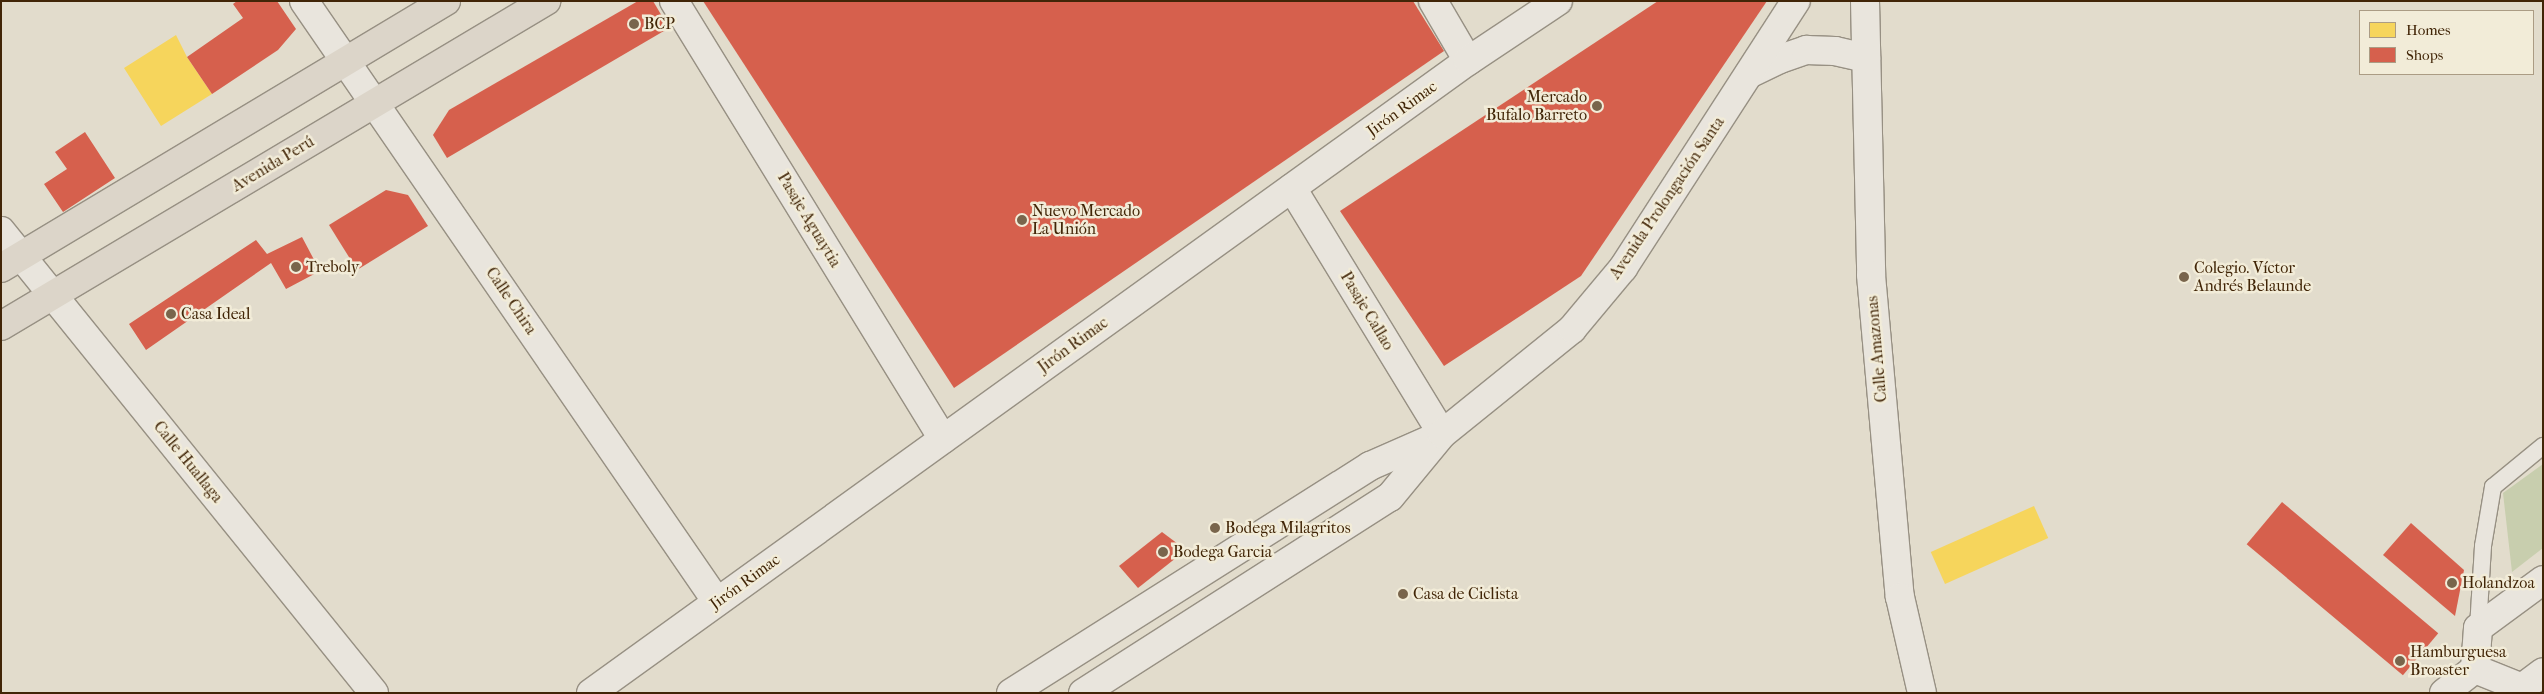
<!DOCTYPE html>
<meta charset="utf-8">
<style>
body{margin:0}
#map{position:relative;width:2544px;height:694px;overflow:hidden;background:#e2dccc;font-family:"IM FELL French Canon",serif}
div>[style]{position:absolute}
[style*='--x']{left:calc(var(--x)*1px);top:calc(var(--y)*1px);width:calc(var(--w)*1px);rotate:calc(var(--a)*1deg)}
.green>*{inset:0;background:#c8ceae}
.homes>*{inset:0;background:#f6d55c;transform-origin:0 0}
.shops>*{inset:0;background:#d6604d;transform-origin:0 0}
.roads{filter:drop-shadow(1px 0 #979083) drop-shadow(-1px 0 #979083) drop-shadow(0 1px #979083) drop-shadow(0 -1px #979083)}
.service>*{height:16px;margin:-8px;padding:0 8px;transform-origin:8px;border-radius:8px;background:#e9e5dd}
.minor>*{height:28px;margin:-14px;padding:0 14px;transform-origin:14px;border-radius:14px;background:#e9e5dd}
.tertiary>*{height:28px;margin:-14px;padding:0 14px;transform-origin:14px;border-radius:14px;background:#e9e5dd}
.primary>*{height:28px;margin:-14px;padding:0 14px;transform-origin:14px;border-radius:14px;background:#dcd5c9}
.dots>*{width:14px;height:14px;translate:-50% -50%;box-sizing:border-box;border:2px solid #f2ecd8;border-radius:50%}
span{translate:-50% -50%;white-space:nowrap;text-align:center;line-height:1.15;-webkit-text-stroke:5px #f2ecd8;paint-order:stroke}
.poi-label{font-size:16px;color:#412507}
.left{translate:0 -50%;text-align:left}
.right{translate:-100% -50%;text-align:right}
.street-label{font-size:16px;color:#412507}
.frame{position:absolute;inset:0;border:2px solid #412507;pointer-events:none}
.legend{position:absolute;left:2359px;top:10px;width:175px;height:65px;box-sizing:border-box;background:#f2ecd8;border:1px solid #ab9c84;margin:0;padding:6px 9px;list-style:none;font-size:15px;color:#412507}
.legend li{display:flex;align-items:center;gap:10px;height:25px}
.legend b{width:25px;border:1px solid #ab9c84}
</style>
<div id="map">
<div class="green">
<i style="clip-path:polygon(2543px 464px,2543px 548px,2512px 572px,2503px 493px)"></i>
</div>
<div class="homes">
<i style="clip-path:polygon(176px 35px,187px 57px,212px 94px,161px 126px,124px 68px)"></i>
<i style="left:2034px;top:506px;width:35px;height:113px;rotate:66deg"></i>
</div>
<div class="shops">
<i style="clip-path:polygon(237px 1px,277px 1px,296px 29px,278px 50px,212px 94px,187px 57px,243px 18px,233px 4px)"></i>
<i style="clip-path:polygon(638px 1px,653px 1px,669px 28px,447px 158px,433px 135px,449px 110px)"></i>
<i style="clip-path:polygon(703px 1px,1413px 1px,1444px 51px,954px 388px)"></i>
<i style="clip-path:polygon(1658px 1px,1767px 1px,1581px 276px,1444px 366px,1340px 211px)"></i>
<i style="clip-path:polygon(85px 132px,115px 178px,63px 212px,44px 184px,67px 169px,55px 152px)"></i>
<i style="clip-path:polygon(386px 190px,408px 195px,428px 226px,357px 270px,329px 225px)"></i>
<i style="clip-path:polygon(302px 237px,320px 271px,286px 289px,271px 263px,146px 350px,129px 324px,256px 240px,267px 254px)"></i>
<i style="left:2282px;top:502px;width:204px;height:55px;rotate:40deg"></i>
<i style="clip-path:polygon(2411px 523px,2464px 570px,2455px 616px,2383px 555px)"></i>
<i style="clip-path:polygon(1162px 532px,1186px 550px,1138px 588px,1119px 566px)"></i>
</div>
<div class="roads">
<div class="service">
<i style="--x:2478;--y:628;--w:82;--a:-86.5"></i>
<i style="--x:2483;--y:546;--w:60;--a:-80.4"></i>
<i style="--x:2493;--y:487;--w:65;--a:-39.4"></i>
</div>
<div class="minor">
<i style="--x:304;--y:1;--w:729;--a:55.5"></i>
<i style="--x:674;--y:1;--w:514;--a:58.44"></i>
<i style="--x:1433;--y:1;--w:69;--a:59.7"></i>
<i style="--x:1292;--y:188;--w:288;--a:58.6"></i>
<i style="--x:1;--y:231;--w:594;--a:51.08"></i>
<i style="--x:2475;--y:669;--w:51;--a:22"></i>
<i style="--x:2522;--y:688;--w:26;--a:-37"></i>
<i style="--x:591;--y:693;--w:1081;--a:-35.78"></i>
<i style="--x:1468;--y:61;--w:108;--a:-33.7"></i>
<i style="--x:2444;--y:693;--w:39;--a:-38"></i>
<i style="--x:2475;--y:669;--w:41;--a:-85.8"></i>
<i style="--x:2478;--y:628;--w:81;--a:-36.4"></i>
</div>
<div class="tertiary">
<i style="--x:1865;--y:1;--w:274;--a:88.7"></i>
<i style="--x:1871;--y:275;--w:323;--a:84.9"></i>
<i style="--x:1900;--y:597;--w:98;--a:77.1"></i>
<i style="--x:1749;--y:74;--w:34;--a:-26"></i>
<i style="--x:1780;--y:59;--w:28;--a:-19"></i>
<i style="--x:1806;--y:50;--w:29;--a:2"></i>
<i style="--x:1835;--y:51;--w:32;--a:13"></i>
<i style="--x:1011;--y:693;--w:425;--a:-32.3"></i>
<i style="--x:1370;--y:466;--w:72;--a:-23.7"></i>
<i style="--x:1083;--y:693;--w:364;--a:-32.6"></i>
<i style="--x:1390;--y:497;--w:82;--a:-50.5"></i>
<i style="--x:1442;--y:434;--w:167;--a:-38.9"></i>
<i style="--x:1572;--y:329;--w:80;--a:-50.1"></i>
<i style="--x:1623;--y:268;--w:318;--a:-57.1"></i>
</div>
<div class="primary">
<i style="--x:1;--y:268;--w:519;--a:-30.96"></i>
<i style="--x:1;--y:326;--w:635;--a:-30.81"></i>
</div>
</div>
<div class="dots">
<i style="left:634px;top:24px;background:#79654c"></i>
<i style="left:1597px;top:106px;background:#79654c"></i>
<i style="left:1022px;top:220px;background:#79654c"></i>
<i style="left:296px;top:267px;background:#79654c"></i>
<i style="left:2184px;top:277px;background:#79654c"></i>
<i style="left:171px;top:314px;background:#79654c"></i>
<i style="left:1215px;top:528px;background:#79654c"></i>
<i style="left:1163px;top:552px;background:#79654c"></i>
<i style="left:2452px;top:583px;background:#79654c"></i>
<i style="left:1403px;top:594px;background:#79654c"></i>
<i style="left:2400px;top:661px;background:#79654c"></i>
</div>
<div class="poi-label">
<span class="left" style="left:644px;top:24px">BCP</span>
<span class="right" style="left:1587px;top:106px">Mercado<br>Bufalo Barreto</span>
<span class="left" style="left:1032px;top:220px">Nuevo Mercado<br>La Unión</span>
<span class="left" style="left:306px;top:267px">Treboly</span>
<span class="left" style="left:2194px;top:277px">Colegio. Víctor<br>Andrés Belaunde</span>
<span class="left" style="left:181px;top:314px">Casa Ideal</span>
<span class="left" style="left:1225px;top:528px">Bodega Milagritos</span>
<span class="left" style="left:1173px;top:552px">Bodega Garcia</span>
<span class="left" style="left:2462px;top:583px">Holandzoa</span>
<span class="left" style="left:1413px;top:594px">Casa de Ciclista</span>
<span class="left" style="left:2410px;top:661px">Hamburguesa<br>Broaster</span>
</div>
<div class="street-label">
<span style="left:1402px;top:109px;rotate:-36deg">Jirón Rimac</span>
<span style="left:273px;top:164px;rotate:-31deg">Avenida Perú</span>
<span style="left:1667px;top:198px;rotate:-56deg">Avenida Prolongación Santa</span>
<span style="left:809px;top:220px;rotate:59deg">Pasaje Aguaytia</span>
<span style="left:511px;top:301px;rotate:56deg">Calle Chira</span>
<span style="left:1367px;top:311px;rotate:59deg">Pasaje Callao</span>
<span style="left:1073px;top:345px;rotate:-36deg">Jirón Rimac</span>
<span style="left:1877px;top:349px;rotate:-95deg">Calle Amazonas</span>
<span style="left:188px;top:462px;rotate:51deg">Calle Huallaga</span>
<span style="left:745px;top:582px;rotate:-36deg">Jirón Rimac</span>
</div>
<div class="frame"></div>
<ul class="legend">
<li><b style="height:14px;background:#f6d55c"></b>Homes</li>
<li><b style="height:14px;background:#d6604d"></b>Shops</li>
</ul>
</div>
